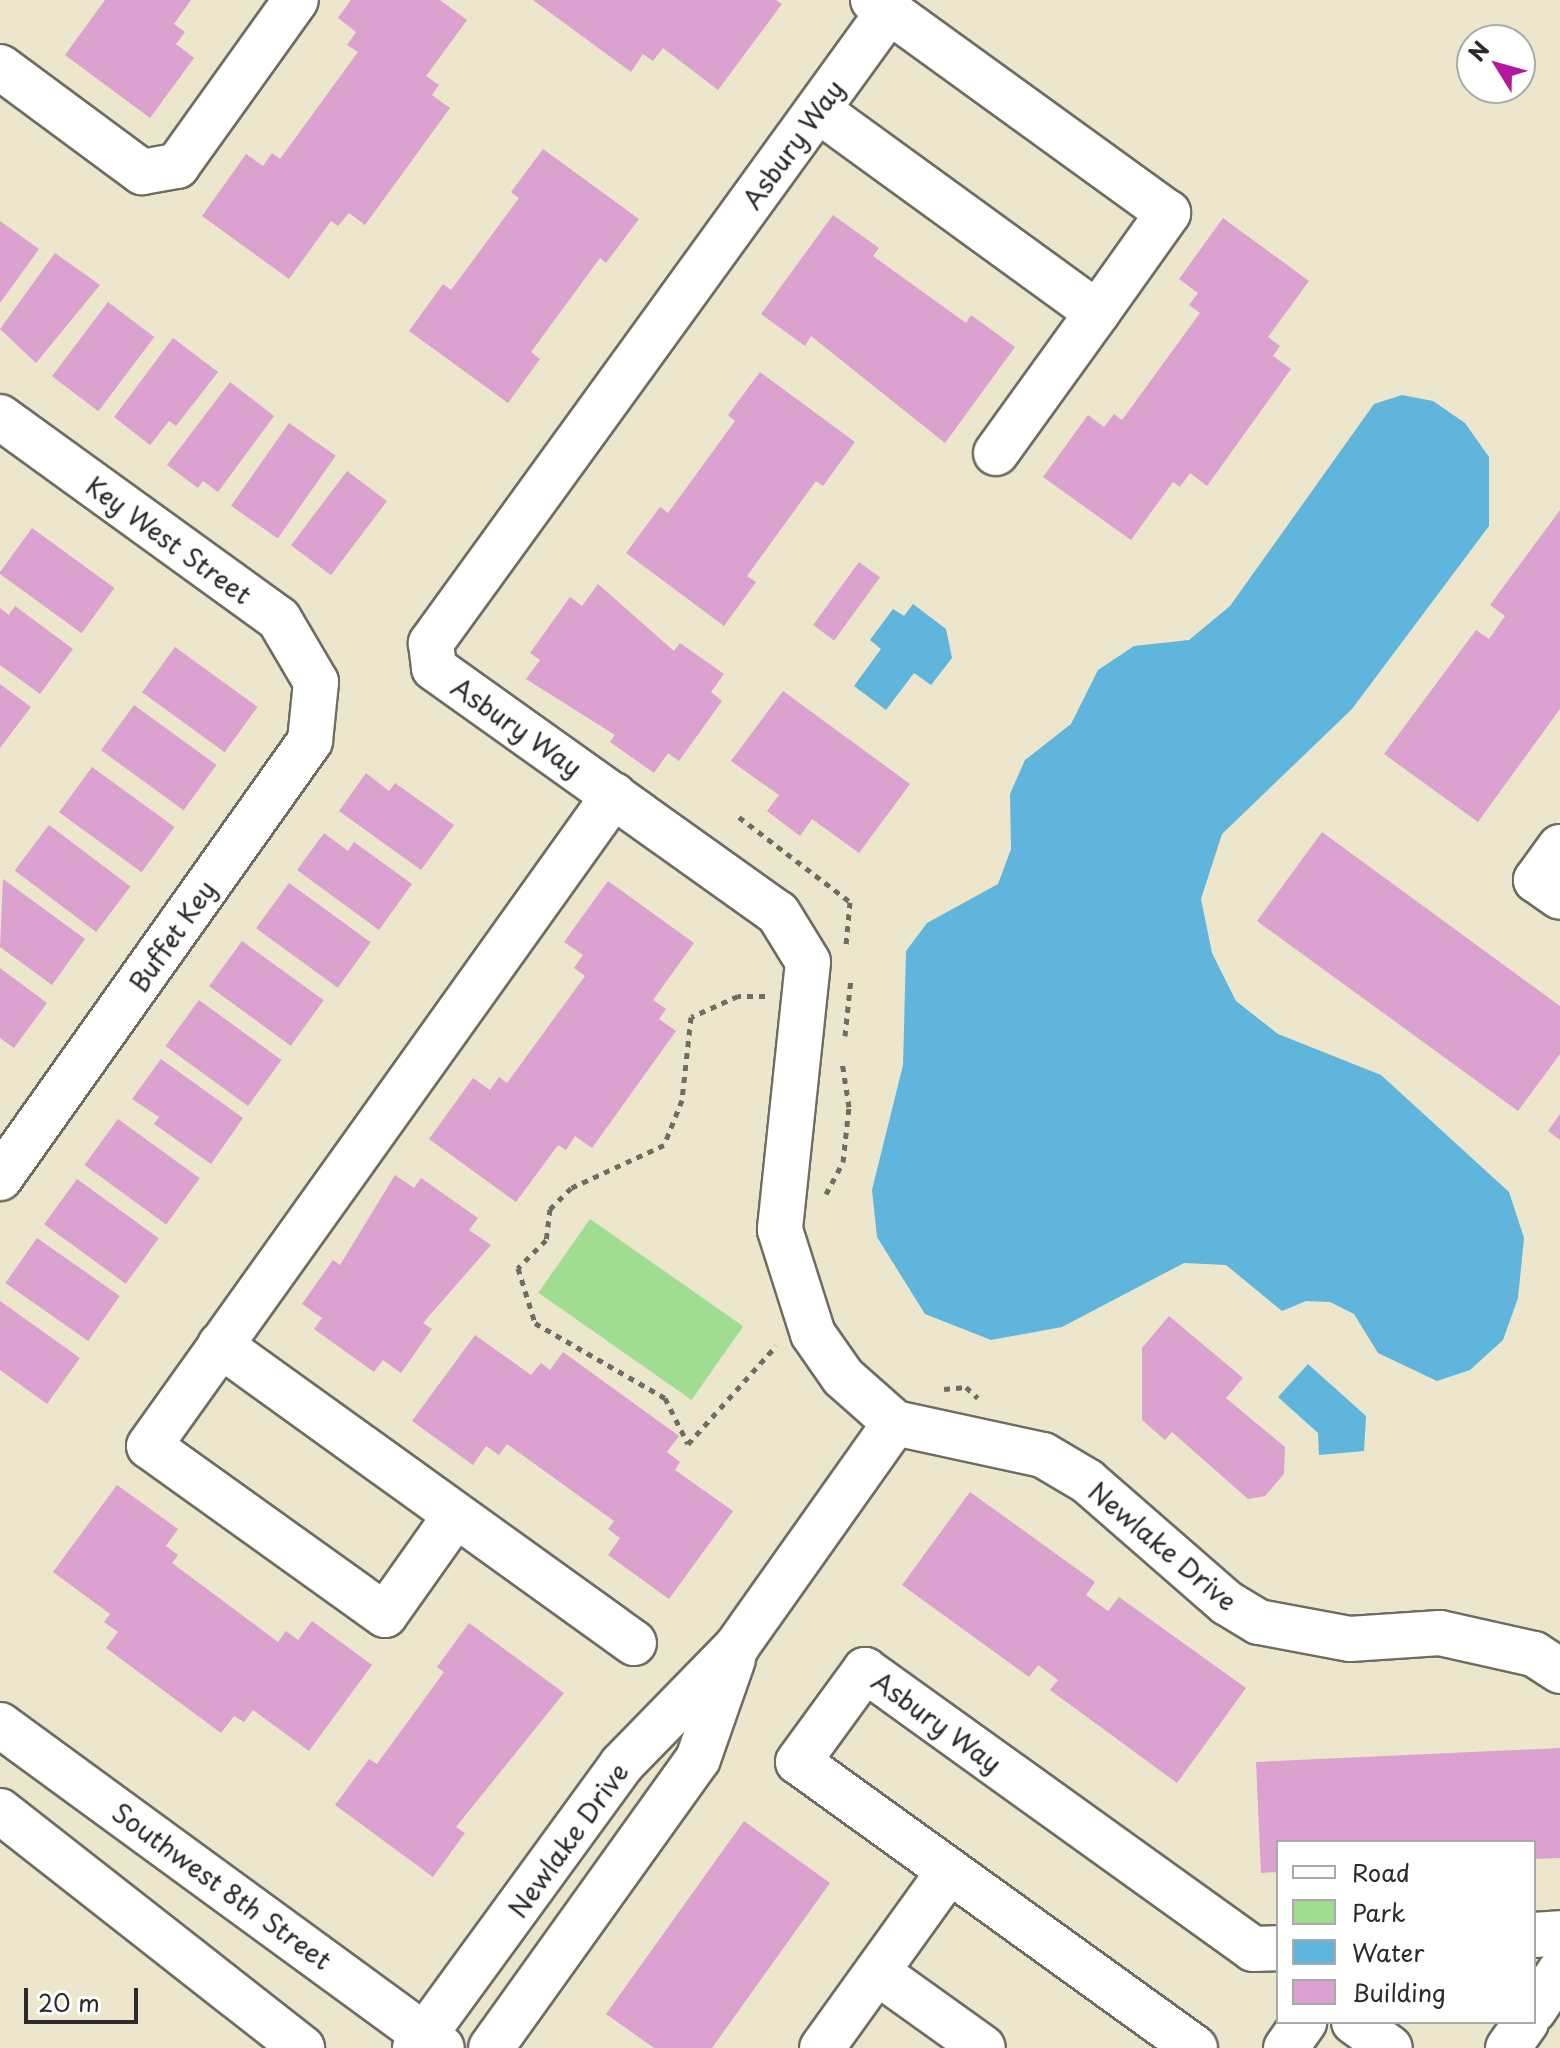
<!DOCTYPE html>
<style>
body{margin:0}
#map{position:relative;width:1560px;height:2048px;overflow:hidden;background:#ece7cc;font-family:"Playpen Sans",sans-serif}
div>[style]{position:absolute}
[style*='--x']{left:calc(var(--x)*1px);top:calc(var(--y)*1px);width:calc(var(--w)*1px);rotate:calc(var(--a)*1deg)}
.green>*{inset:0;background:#a1dd90;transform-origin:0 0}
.water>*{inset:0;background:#5fb5db}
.building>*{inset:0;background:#dba1cf;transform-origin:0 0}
.path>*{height:5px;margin-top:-2.5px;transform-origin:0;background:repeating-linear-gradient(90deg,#6f6d63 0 6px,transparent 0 12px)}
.roads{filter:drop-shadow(2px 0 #6f6d63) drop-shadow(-2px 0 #6f6d63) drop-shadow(0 2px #6f6d63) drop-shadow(0 -2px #6f6d63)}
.minor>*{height:44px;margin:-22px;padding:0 22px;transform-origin:22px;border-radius:22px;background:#fff}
span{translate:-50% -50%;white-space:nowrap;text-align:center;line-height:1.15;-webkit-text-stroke:6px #fff;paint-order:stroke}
.street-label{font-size:26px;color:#2b2b2b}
.legend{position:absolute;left:1276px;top:1840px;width:260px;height:184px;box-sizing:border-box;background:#fff;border:2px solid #aaa;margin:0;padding:10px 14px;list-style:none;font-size:24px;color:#2b2b2b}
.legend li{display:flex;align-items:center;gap:16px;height:40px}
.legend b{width:40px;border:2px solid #aaa}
.north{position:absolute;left:1456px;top:24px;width:80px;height:80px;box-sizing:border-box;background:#fff;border:2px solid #aaa;border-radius:50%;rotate:307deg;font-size:22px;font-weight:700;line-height:32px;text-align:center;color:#2b2b2b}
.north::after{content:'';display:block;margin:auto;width:28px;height:36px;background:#b5179e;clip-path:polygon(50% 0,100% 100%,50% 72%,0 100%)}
.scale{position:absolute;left:24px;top:1988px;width:114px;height:36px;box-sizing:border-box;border:4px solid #2b2b2b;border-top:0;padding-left:10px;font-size:24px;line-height:28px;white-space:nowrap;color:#2b2b2b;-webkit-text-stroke:6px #fff;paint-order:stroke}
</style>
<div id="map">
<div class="green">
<i style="left:590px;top:1219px;width:187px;height:90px;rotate:35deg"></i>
</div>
<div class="water">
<i style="clip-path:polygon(1402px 395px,1433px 401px,1465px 423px,1489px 457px,1489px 526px,1352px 709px,1222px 834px,1201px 899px,1212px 953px,1236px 1001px,1278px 1034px,1381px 1075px,1509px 1192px,1524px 1238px,1518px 1298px,1503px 1340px,1470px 1370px,1437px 1381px,1378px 1353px,1354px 1314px,1330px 1302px,1306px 1301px,1282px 1311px,1226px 1265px,1184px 1263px,1062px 1327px,991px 1340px,925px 1314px,877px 1237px,872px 1190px,903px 1065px,906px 951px,927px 923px,998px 884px,1011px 849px,1010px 794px,1025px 760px,1071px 724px,1098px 670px,1134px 646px,1189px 640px,1230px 606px,1374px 404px)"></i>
<i style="clip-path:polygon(913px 604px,946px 629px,952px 658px,931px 685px,914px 673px,886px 710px,854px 686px,881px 649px,870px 640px,893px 609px,904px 616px)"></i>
<i style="clip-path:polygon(1308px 1364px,1366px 1416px,1364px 1451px,1319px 1455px,1318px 1433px,1278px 1397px)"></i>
</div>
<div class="building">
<i style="clip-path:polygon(105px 0,191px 0,174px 24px,185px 32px,176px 44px,194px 58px,150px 118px,65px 55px)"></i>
<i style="clip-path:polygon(351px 0,440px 0,467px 20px,426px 76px,439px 85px,432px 95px,450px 108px,365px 225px,349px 213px,338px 226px,331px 221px,289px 279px,202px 216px,246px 154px,263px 166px,272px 153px,280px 159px,358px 52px,347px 45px,356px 32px,338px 18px)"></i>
<i style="clip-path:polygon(533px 0,776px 0,782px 4px,718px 90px,663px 48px,653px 61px,643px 54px,631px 72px)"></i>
<i style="clip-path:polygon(543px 149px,639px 219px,606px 263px,600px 258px,531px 352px,540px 359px,508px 403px,409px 331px,443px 284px,451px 290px,519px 198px,511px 192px)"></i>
<i style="clip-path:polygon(833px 215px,879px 248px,873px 256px,966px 323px,971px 315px,1015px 347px,945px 443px,811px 336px,805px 346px,761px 314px)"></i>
<i style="clip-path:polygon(1223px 218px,1309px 281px,1268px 337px,1280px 346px,1273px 356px,1291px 369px,1207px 486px,1190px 473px,1180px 487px,1173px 482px,1131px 540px,1043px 477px,1088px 415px,1104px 427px,1114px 414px,1122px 420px,1200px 313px,1189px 305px,1198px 293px,1179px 279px)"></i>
<i style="clip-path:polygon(0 221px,39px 249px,0 303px)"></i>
<i style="clip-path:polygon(55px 253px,100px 285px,36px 363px,0 329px)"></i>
<i style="left:108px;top:302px;width:58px;height:93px;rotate:37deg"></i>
<i style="clip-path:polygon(173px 338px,218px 372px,176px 426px,169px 421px,150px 445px,114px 417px)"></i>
<i style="clip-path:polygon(760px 372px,855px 442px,823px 486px,816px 481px,747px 576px,756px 582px,724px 626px,626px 553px,660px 507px,668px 513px,735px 421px,728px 415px)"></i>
<i style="clip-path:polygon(230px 382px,274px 416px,218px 492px,203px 481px,198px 488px,167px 465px)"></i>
<i style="left:289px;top:423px;width:57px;height:101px;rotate:35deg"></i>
<i style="left:347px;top:471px;width:50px;height:93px;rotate:37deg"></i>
<i style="clip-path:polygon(1560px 510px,1560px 709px,1478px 822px,1384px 754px,1476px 630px,1489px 639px,1505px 616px,1490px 605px)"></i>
<i style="left:32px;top:528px;width:102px;height:56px;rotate:36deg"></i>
<i style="left:859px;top:562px;width:26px;height:78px;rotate:36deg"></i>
<i style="clip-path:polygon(598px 584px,674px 651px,680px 643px,724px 674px,711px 692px,722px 701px,679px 761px,668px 753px,654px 773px,610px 742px,615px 735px,526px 679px,540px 660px,530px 653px,570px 597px,582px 606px)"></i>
<i style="clip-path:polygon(15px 606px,73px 649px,40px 694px,0 665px,0 608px,9px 615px)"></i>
<i style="left:175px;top:647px;width:102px;height:56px;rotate:36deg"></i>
<i style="clip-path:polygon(0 684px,31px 707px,0 748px)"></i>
<i style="clip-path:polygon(783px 691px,910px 784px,859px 853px,812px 819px,800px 836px,767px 811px,779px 795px,731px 761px)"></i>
<i style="left:134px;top:705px;width:102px;height:56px;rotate:36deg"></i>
<i style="left:92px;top:767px;width:102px;height:56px;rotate:36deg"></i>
<i style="clip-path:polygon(366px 773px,389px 791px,395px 783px,454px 825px,421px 870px,339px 811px)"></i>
<i style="left:49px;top:825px;width:102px;height:57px;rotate:37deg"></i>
<i style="clip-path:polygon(1322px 832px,1560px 1006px,1560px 1054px,1518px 1111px,1257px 921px)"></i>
<i style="clip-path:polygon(324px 833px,348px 851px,354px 842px,412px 884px,379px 930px,297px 870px)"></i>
<i style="clip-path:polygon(3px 879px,85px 939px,52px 985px,0 947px)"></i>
<i style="clip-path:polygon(608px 881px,694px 943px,653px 1000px,666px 1009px,659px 1019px,676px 1031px,592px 1148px,575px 1136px,566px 1150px,558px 1145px,516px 1202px,429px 1139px,473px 1078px,490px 1090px,499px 1077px,507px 1083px,585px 976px,574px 968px,583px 955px,564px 942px)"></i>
<i style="left:289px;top:883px;width:101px;height:56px;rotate:36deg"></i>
<i style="left:242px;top:941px;width:101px;height:56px;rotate:36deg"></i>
<i style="clip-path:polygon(0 968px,47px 1003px,14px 1048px,0 1038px)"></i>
<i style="left:199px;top:1000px;width:102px;height:57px;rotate:36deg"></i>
<i style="clip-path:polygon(161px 1059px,243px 1118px,211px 1164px,154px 1124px,159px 1117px,132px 1099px)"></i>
<i style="clip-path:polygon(1560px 1114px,1560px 1140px,1548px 1131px)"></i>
<i style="left:118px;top:1119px;width:101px;height:57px;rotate:36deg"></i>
<i style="clip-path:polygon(395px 1175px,414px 1188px,421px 1178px,478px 1218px,469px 1230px,491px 1245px,423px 1323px,432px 1329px,401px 1373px,383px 1360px,374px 1372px,314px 1329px,322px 1318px,302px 1304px,333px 1260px,340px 1265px)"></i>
<i style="left:77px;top:1179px;width:101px;height:56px;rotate:36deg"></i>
<i style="left:37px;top:1238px;width:101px;height:55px;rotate:35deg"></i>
<i style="clip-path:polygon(0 1301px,80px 1358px,47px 1404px,0 1370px)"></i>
<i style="clip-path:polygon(1169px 1316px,1243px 1378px,1226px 1398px,1285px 1447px,1284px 1474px,1265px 1496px,1248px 1499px,1172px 1432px,1165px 1440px,1142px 1420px,1142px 1348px)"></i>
<i style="clip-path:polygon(475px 1335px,531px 1375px,541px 1363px,550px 1370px,563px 1352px,679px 1436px,667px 1452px,680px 1462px,675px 1470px,733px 1511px,669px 1599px,608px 1555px,620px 1538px,608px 1529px,614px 1521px,507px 1444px,499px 1455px,486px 1446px,473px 1465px,412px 1421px)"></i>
<i style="clip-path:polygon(117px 1485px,178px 1529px,166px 1546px,178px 1555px,172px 1563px,278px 1642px,286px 1631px,298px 1640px,312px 1621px,372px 1665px,309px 1751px,253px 1710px,244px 1722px,234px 1716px,221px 1733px,106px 1648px,118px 1632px,104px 1622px,110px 1614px,53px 1572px)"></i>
<i style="clip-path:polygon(970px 1492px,1095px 1582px,1086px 1595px,1108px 1611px,1119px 1597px,1246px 1688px,1177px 1783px,1050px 1690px,1058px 1680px,1038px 1665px,1029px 1677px,902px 1585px)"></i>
<i style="clip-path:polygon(469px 1623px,564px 1693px,456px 1827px,465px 1833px,433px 1877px,335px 1805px,369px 1759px,377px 1764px,444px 1672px,437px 1667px)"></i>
<i style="clip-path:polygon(1560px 1748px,1560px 1858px,1534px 1859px,1534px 1842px,1278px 1842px,1278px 1872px,1261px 1873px,1256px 1762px)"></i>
<i style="clip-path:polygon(744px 1821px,830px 1883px,712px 2048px,654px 2048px,606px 2014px)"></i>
</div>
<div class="path">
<i style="--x:739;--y:817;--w:140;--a:37.4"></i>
<i style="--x:850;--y:902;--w:43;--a:95.3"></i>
<i style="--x:765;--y:996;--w:27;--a:180"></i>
<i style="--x:738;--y:996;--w:51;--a:155.9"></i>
<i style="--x:691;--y:1017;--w:83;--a:96.2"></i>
<i style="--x:682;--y:1100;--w:48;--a:111.8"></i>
<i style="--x:664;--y:1145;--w:102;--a:155.2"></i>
<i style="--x:571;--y:1188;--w:30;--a:135"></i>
<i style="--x:550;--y:1209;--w:31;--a:97"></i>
<i style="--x:546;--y:1240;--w:40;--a:135"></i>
<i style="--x:518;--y:1268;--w:58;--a:72.8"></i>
<i style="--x:535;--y:1323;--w:150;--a:30"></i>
<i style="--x:665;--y:1398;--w:51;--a:63.4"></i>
<i style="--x:688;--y:1444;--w:132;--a:-48.1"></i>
<i style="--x:845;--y:1036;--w:58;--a:-84.1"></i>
<i style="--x:826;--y:1194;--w:36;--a:-62"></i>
<i style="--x:843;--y:1162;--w:55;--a:-83.8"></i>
<i style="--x:849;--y:1107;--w:47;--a:-98.7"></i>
<i style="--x:944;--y:1389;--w:22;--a:-5"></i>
<i style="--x:966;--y:1387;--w:16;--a:43"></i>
</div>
<div class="roads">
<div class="minor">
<i style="--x:873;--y:0;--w:19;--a:35"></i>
<i style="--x:889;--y:11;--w:781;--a:125.93"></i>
<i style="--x:431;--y:643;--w:25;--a:83"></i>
<i style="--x:434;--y:668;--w:422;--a:35.5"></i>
<i style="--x:778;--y:913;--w:57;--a:58.5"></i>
<i style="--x:808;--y:962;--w:269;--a:96"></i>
<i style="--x:780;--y:1230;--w:109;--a:72.4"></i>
<i style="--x:813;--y:1334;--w:52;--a:55.1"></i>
<i style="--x:843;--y:1377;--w:69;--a:41.5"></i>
<i style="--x:895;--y:1423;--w:151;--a:12.2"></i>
<i style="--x:1043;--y:1455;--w:51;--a:30.6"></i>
<i style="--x:1087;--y:1481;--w:186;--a:41.1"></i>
<i style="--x:1227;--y:1603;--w:37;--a:31"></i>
<i style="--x:1259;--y:1622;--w:93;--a:10.6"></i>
<i style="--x:1350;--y:1639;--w:90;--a:-3.8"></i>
<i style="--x:1440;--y:1633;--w:96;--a:12.6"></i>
<i style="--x:1534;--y:1654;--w:31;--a:33"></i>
<i style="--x:0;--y:67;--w:177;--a:36.5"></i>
<i style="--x:142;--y:172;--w:36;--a:-10"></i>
<i style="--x:177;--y:166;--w:204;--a:-54.4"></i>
<i style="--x:818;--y:110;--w:345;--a:36"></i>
<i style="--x:1097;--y:313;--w:123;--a:-54.6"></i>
<i style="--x:1168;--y:213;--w:344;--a:-144.1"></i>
<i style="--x:0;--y:417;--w:344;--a:35.9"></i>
<i style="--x:279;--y:619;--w:73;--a:59.6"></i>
<i style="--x:316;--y:682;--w:59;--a:95.8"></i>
<i style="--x:310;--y:741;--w:536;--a:125.35"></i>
<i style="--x:996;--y:453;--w:173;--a:-54.2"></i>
<i style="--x:1560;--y:847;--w:41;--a:126"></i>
<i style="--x:1536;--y:880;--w:29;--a:35"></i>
<i style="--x:220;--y:1345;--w:510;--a:35.75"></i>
<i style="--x:455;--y:1516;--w:121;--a:125.3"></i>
<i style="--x:385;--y:1615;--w:290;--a:-144.4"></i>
<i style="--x:149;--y:1446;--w:800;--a:-54.46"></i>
<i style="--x:0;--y:1725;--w:547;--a:36.16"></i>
<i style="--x:0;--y:1811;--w:384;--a:38.1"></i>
<i style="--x:1534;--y:1935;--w:26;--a:-4"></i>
<i style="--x:877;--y:1972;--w:130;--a:35.6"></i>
<i style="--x:1534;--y:2010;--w:47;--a:-56.3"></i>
<i style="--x:1354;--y:2022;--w:44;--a:35.8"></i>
<i style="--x:415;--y:2048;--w:351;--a:-53.9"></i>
<i style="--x:622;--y:1764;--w:165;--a:-45.7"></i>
<i style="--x:737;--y:1646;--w:273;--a:-54.7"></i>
<i style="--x:491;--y:2048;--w:355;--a:-54.4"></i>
<i style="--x:698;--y:1759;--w:106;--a:-70.7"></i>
<i style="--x:822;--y:2048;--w:218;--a:-54.3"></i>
<i style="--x:1195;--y:2048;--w:489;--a:-144.2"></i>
<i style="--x:798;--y:1762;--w:114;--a:-53.9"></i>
<i style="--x:865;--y:1670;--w:478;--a:35.7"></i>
<i style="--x:1253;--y:1949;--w:25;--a:-2"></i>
<i style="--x:1286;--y:2048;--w:32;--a:-55"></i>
<i style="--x:1508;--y:2048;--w:32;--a:-55"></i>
</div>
</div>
<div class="street-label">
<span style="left:793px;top:144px;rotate:-54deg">Asbury Way</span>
<span style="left:169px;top:540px;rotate:36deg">Key West Street</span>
<span style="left:517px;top:727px;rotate:35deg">Asbury Way</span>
<span style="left:172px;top:936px;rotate:-55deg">Buffet Key</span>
<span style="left:1163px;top:1546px;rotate:40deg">Newlake Drive</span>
<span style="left:937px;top:1722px;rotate:36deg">Asbury Way</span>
<span style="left:568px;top:1840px;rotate:-54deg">Newlake Drive</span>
<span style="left:222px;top:1886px;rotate:36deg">Southwest 8th Street</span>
</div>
<ul class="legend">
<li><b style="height:10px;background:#fff"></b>Road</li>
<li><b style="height:22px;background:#a1dd90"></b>Park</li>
<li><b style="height:22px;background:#5fb5db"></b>Water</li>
<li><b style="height:22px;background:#dba1cf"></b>Building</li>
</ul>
<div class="north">N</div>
<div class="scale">20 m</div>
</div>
